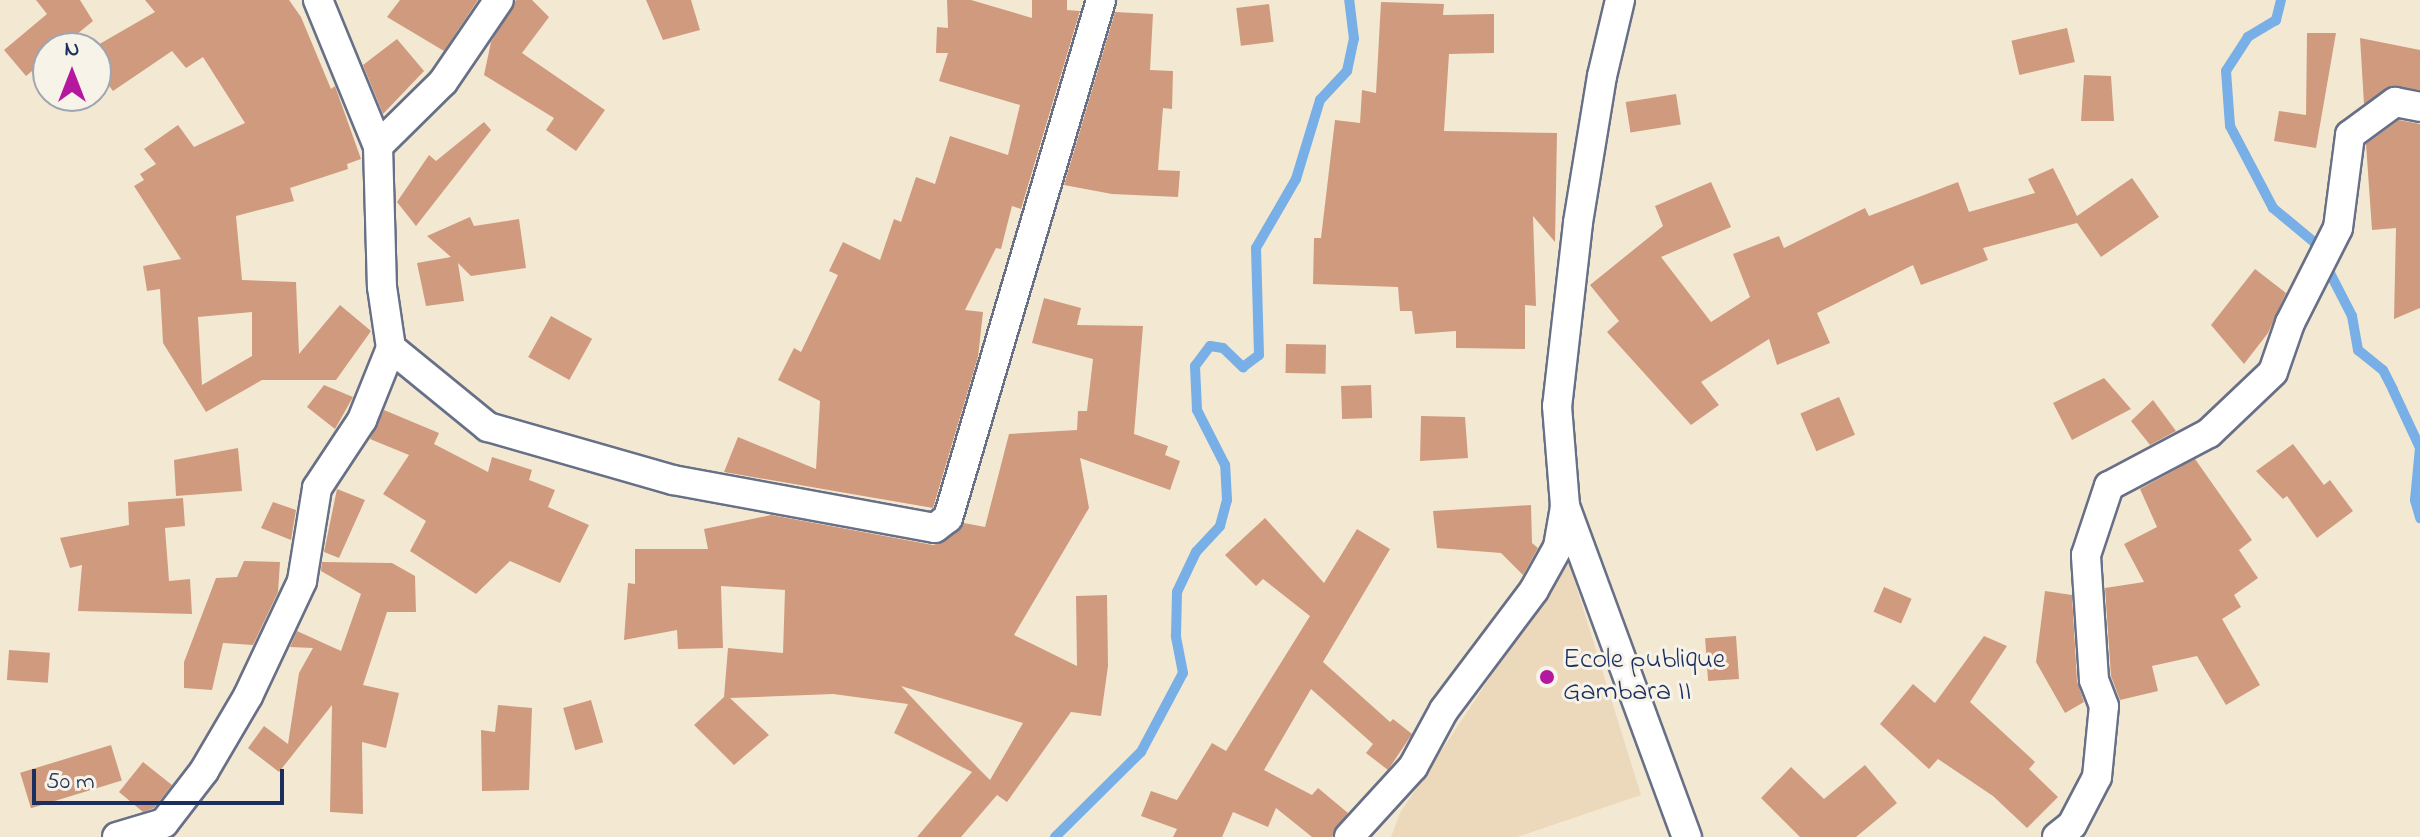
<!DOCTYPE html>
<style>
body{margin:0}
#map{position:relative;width:2420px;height:837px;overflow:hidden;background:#f3e9d3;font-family:"Indie Flower",sans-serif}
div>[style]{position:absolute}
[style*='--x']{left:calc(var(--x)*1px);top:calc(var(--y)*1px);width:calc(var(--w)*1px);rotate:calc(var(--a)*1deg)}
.built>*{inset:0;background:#ecd8ba}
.stream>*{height:10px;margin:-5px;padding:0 5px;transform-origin:5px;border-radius:5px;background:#78afe7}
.building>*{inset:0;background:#d09a7f;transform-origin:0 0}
.roads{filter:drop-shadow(2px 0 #677087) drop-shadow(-2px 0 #677087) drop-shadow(0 2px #677087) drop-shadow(0 -2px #677087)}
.minor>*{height:28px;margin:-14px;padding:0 14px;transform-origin:14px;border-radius:14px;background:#fff}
.dots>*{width:22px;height:22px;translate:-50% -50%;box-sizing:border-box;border:4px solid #f7f3e8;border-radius:50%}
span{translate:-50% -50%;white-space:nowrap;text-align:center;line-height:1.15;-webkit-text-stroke:6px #f7f3e8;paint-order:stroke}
.poi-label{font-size:28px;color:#1b2f5e}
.left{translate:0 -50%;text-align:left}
.north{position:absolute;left:32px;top:32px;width:80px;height:80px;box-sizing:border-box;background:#f7f3e8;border:2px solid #9fa5b1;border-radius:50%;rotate:0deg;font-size:22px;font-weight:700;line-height:32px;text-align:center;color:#1b2f5e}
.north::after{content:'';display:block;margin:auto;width:28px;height:36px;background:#b5179e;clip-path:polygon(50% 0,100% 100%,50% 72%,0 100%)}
.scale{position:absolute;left:32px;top:769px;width:252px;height:36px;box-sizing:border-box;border:4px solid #1b2f5e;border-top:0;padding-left:10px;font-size:24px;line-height:28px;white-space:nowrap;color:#1b2f5e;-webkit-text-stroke:6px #f7f3e8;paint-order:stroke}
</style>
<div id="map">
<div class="built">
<i style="clip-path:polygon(1568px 560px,1641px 795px,1517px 837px,1391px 837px,1400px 813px)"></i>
</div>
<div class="stream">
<i style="--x:2281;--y:0;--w:21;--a:104"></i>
<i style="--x:2276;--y:20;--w:33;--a:149"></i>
<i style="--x:2248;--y:37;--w:40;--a:122.9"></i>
<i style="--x:2226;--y:71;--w:55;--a:85.8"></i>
<i style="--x:2230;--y:126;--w:93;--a:62.3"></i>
<i style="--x:2273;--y:208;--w:53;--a:39.7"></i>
<i style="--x:2314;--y:242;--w:83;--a:62.8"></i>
<i style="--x:2352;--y:316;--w:35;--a:80"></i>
<i style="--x:2358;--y:350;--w:32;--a:39"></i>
<i style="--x:2383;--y:370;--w:22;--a:63"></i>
<i style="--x:2393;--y:390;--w:64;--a:65"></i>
<i style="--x:2420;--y:448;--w:52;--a:95.5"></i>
<i style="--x:2415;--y:500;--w:19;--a:74"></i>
<i style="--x:1055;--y:837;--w:121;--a:-44.7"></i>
<i style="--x:1141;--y:752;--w:89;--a:-62"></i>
<i style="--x:1183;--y:673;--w:38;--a:-101"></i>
<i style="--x:1176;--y:636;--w:44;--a:-88.7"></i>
<i style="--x:1177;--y:592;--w:44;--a:-64.6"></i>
<i style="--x:1196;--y:552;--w:35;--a:-47"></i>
<i style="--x:1220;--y:526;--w:27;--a:-75"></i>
<i style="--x:1227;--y:500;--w:35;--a:-93"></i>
<i style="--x:1225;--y:465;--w:62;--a:-117"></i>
<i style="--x:1197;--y:410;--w:44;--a:-92.6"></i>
<i style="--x:1195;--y:366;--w:25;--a:-53"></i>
<i style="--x:1210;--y:346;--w:13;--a:9"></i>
<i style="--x:1223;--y:348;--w:28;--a:44"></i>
<i style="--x:1243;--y:367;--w:20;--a:-37"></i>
<i style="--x:1259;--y:355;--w:107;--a:-91.6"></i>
<i style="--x:1256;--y:248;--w:80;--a:-59.9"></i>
<i style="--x:1296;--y:179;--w:83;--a:-73.1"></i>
<i style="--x:1320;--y:100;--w:40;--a:-47"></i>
<i style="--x:1347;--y:71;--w:33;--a:-78"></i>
<i style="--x:1354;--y:39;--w:39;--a:-97"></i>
</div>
<div class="building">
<i style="clip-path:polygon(36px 0,80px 0,93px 21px,60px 48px,48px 48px,48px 58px,26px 76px,4px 50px,47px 14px)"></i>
<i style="clip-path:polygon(evenodd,145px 0,289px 0,301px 17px,331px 89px,335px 86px,361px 159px,347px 164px,348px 169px,290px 188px,294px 201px,236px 216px,242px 280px,296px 282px,299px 354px,340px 305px,371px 331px,336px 380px,262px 380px,206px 412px,163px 343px,160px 289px,147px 291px,143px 266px,181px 259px,134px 186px,144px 180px,140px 174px,156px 164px,144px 149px,178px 125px,194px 147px,245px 123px,203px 57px,186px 68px,172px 51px,113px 91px,96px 69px,96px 46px,155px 12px,145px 0,252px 312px,252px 356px,202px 385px,198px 317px,252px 312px)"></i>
<i style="clip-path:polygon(400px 0,478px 0,444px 51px,387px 17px)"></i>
<i style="clip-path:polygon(516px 0,532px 0,549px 17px,522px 53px,605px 110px,576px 151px,546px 130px,554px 118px,484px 75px,491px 42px)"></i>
<i style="clip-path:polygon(646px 0,691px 0,700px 30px,663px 40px)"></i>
<i style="clip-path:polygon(947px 0,971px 0,1032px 18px,1032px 0,1067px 0,1067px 10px,1080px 11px,1021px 209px,1012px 206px,1001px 249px,996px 248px,965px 310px,983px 312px,978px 357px,933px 508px,724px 472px,738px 437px,816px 469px,820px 401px,778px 380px,794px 348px,801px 352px,838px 275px,829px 271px,843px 242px,880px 260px,894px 219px,901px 222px,916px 177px,935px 184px,950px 136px,1008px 155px,1020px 105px,939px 81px,948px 53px,936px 53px,937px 27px,948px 28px)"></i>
<i style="clip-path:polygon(1381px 2px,1444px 4px,1443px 15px,1494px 14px,1494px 53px,1449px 54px,1444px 131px,1557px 133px,1555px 242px,1533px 216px,1536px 306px,1525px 305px,1525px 349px,1456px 348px,1456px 331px,1415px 334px,1412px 311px,1400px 311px,1398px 287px,1313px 284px,1314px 238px,1321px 238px,1335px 120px,1360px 123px,1362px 90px,1376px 93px)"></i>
<i style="left:1269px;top:4px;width:38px;height:33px;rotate:83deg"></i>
<i style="clip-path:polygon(1115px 12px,1153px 14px,1150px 70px,1173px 71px,1172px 109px,1163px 108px,1158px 170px,1180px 171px,1178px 197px,1112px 194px,1064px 185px)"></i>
<i style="left:2067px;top:28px;width:35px;height:57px;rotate:77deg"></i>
<i style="clip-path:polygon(2307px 33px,2336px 33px,2316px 148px,2274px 141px,2279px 111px,2306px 115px)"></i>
<i style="clip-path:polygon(2360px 38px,2420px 50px,2420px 90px,2391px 86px,2364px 104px)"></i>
<i style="clip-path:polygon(397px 39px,424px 71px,383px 114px,363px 65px)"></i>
<i style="clip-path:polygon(2084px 75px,2111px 76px,2114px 121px,2081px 121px)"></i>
<i style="left:1676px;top:94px;width:31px;height:51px;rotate:81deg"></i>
<i style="clip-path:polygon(2399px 120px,2420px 124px,2420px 308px,2394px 319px,2396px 228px,2372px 230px,2366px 144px)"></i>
<i style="clip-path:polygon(484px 122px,491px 130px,416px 226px,397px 202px,429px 155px,436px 161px)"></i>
<i style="clip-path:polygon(2053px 168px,2077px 216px,2132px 178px,2159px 217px,2101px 257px,2077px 223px,1983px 248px,1988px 260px,1921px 285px,1913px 265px,1817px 313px,1830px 343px,1777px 365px,1769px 339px,1701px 382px,1719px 405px,1691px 425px,1607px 332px,1619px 321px,1590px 285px,1663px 226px,1655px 206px,1711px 182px,1731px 227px,1661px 257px,1711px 322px,1750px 297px,1733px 254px,1779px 236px,1784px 248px,1865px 208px,1869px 216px,1958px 182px,1969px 212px,2035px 193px,2028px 179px)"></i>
<i style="clip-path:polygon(470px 217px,474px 226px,519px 219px,526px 268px,471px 276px,458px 263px,464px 301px,426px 306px,417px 263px,451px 257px,427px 236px)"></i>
<i style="clip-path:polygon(2255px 269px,2286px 293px,2268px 333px,2244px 364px,2211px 325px)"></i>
<i style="clip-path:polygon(evenodd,1044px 298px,1081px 308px,1077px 325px,1143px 326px,1134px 434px,1168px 446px,1165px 455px,1180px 461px,1170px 490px,1080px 458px,1089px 508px,1014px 635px,1077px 666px,1076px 596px,1107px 595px,1108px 666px,1101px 716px,1071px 712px,1007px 802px,997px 795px,961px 837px,917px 837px,972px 772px,894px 733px,908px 704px,833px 694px,730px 698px,769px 735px,734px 765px,694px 725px,724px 697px,728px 648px,783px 653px,785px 590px,721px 586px,723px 648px,678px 649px,677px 630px,624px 640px,628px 583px,635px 584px,635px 549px,708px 549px,704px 529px,771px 515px,933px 545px,945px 541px,964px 523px,985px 527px,1009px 434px,1077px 430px,1078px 411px,1087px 411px,1093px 359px,1032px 343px,1044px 298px,901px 686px,1023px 723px,990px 780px,977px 767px,901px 686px)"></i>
<i style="left:551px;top:316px;width:47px;height:47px;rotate:29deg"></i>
<i style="left:1286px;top:344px;width:40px;height:29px;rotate:1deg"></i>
<i style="clip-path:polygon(2104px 378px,2131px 409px,2072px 440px,2053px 403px)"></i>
<i style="clip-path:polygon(324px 385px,353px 397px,335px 429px,307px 407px)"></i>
<i style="left:1371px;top:385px;width:33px;height:30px;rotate:88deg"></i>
<i style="left:1839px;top:397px;width:41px;height:42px;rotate:67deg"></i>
<i style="clip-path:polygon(2153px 400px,2176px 431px,2150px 445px,2131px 421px)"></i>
<i style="clip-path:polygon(384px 410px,439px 433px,434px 444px,488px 472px,492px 457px,532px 470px,529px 480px,555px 490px,548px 507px,589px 525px,560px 583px,510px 561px,476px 594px,410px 551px,426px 521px,383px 494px,409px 455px,370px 439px)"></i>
<i style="clip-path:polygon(1421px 416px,1465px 417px,1468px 458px,1420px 461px)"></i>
<i style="clip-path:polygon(2293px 444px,2324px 485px,2330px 480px,2353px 511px,2317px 538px,2287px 496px,2283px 499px,2256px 471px)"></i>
<i style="clip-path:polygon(238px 448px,242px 491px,176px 496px,174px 460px)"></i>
<i style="clip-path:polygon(2195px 459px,2252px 540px,2239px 550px,2258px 578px,2234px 595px,2241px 607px,2222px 619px,2260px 685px,2226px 705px,2197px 656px,2152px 666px,2158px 691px,2120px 700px,2111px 676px,2105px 588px,2144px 582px,2124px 544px,2157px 527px,2140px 489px)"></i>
<i style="clip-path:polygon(337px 489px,365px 500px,339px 558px,324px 552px)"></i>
<i style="clip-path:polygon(183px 498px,185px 526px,165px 528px,169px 581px,190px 579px,192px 614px,78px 611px,82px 565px,70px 568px,60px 538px,129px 525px,128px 502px)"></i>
<i style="clip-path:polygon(273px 502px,296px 510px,291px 540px,261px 528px)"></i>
<i style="clip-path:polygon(1531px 505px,1532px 543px,1538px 548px,1523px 575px,1501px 553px,1437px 548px,1433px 511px)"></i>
<i style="clip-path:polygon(1265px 518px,1324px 583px,1357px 529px,1390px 549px,1323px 662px,1390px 722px,1393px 719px,1412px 734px,1388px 770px,1366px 753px,1373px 744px,1311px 689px,1264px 770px,1312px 795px,1318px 788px,1348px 813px,1332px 837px,1312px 837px,1276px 808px,1268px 827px,1233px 812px,1222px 837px,1173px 837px,1177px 829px,1141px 816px,1151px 791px,1177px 800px,1212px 743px,1226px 751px,1310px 616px,1263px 579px,1256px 586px,1225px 555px)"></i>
<i style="clip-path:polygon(244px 561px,280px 562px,278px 592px,253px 645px,223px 643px,212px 690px,184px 688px,184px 662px,216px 578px,237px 577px)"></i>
<i style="clip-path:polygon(322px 562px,392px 563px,415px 576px,416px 612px,387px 612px,363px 685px,399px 693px,386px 748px,362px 742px,363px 814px,330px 812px,332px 705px,279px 772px,248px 748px,264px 726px,288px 744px,299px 673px,313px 648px,290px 647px,297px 631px,341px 651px,361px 594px,321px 571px)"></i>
<i style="left:1884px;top:587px;width:30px;height:27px;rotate:23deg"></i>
<i style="clip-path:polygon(2045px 591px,2072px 595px,2077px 681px,2084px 702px,2065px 713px,2036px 662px)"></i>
<i style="left:1736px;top:636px;width:43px;height:31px;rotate:86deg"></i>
<i style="clip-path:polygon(1984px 636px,2007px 646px,1970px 702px,2035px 762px,2029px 769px,2058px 797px,2027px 828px,1993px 796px,1938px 759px,1929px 769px,1880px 724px,1913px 684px,1935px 703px)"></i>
<i style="left:9px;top:650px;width:41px;height:30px;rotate:4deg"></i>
<i style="left:591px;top:700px;width:44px;height:29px;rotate:74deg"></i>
<i style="clip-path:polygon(498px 705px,532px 708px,529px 790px,482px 791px,481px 730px,495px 732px)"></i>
<i style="left:111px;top:745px;width:37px;height:95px;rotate:73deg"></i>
<i style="clip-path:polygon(143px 762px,172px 785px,154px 808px,143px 812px,119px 792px)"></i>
<i style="clip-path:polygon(1865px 765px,1897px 803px,1856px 837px,1800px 837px,1761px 798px,1791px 767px,1824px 799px)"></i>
</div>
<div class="roads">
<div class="minor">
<i style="--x:318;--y:0;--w:158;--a:67.7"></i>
<i style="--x:378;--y:146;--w:141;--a:88.4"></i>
<i style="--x:382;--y:287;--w:62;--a:81.6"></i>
<i style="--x:1620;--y:0;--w:78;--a:103.3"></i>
<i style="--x:1602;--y:76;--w:149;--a:99.3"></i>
<i style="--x:1578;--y:223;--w:184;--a:96.5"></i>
<i style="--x:1557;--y:406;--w:100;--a:85.4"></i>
<i style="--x:1565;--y:506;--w:353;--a:69.8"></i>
<i style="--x:378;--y:146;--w:91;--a:-44.6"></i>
<i style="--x:443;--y:82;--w:99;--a:-55.7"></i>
<i style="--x:391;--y:348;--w:125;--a:39.2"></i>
<i style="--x:488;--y:427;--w:192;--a:16"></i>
<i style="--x:673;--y:480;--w:266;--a:10.4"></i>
<i style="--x:935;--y:528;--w:16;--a:-38"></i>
<i style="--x:948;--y:518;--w:540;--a:-73.54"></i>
<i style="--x:117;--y:837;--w:49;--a:-16.6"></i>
<i style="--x:164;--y:823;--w:66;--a:-52.4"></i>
<i style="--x:204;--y:771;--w:87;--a:-59.6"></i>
<i style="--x:248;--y:696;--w:127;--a:-64.8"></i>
<i style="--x:302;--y:581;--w:94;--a:-80.8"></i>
<i style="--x:317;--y:488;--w:82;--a:-56.5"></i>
<i style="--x:362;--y:420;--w:78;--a:-68.1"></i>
<i style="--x:1349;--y:837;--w:95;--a:-47.6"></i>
<i style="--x:1413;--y:767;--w:65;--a:-61.5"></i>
<i style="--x:1444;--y:710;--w:150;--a:-53.1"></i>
<i style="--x:1534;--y:590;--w:49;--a:-60.8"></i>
<i style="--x:1558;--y:547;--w:41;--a:-80.1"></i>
<i style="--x:2057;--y:837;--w:19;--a:-39"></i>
<i style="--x:2072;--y:825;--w:54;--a:-62.5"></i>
<i style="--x:2097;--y:777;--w:71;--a:-84.4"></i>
<i style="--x:2104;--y:706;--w:28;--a:-111"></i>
<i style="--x:2094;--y:680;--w:125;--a:-93.7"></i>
<i style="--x:2086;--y:555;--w:73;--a:-71.6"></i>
<i style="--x:2109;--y:486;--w:113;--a:-27.9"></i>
<i style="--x:2209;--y:433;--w:88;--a:-43.6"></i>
<i style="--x:2273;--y:372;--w:52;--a:-70.9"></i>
<i style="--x:2290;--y:323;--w:106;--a:-63.2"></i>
<i style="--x:2338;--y:228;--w:94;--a:-82.6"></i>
<i style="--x:2350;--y:135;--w:56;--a:-36.3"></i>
<i style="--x:2395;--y:102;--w:25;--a:11"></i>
</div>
</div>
<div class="dots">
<i style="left:1547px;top:677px;background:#b5179e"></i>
</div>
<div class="poi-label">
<span class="left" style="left:1563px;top:677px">Ecole publique<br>Gambara II</span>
</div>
<div class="north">N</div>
<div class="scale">50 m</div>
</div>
